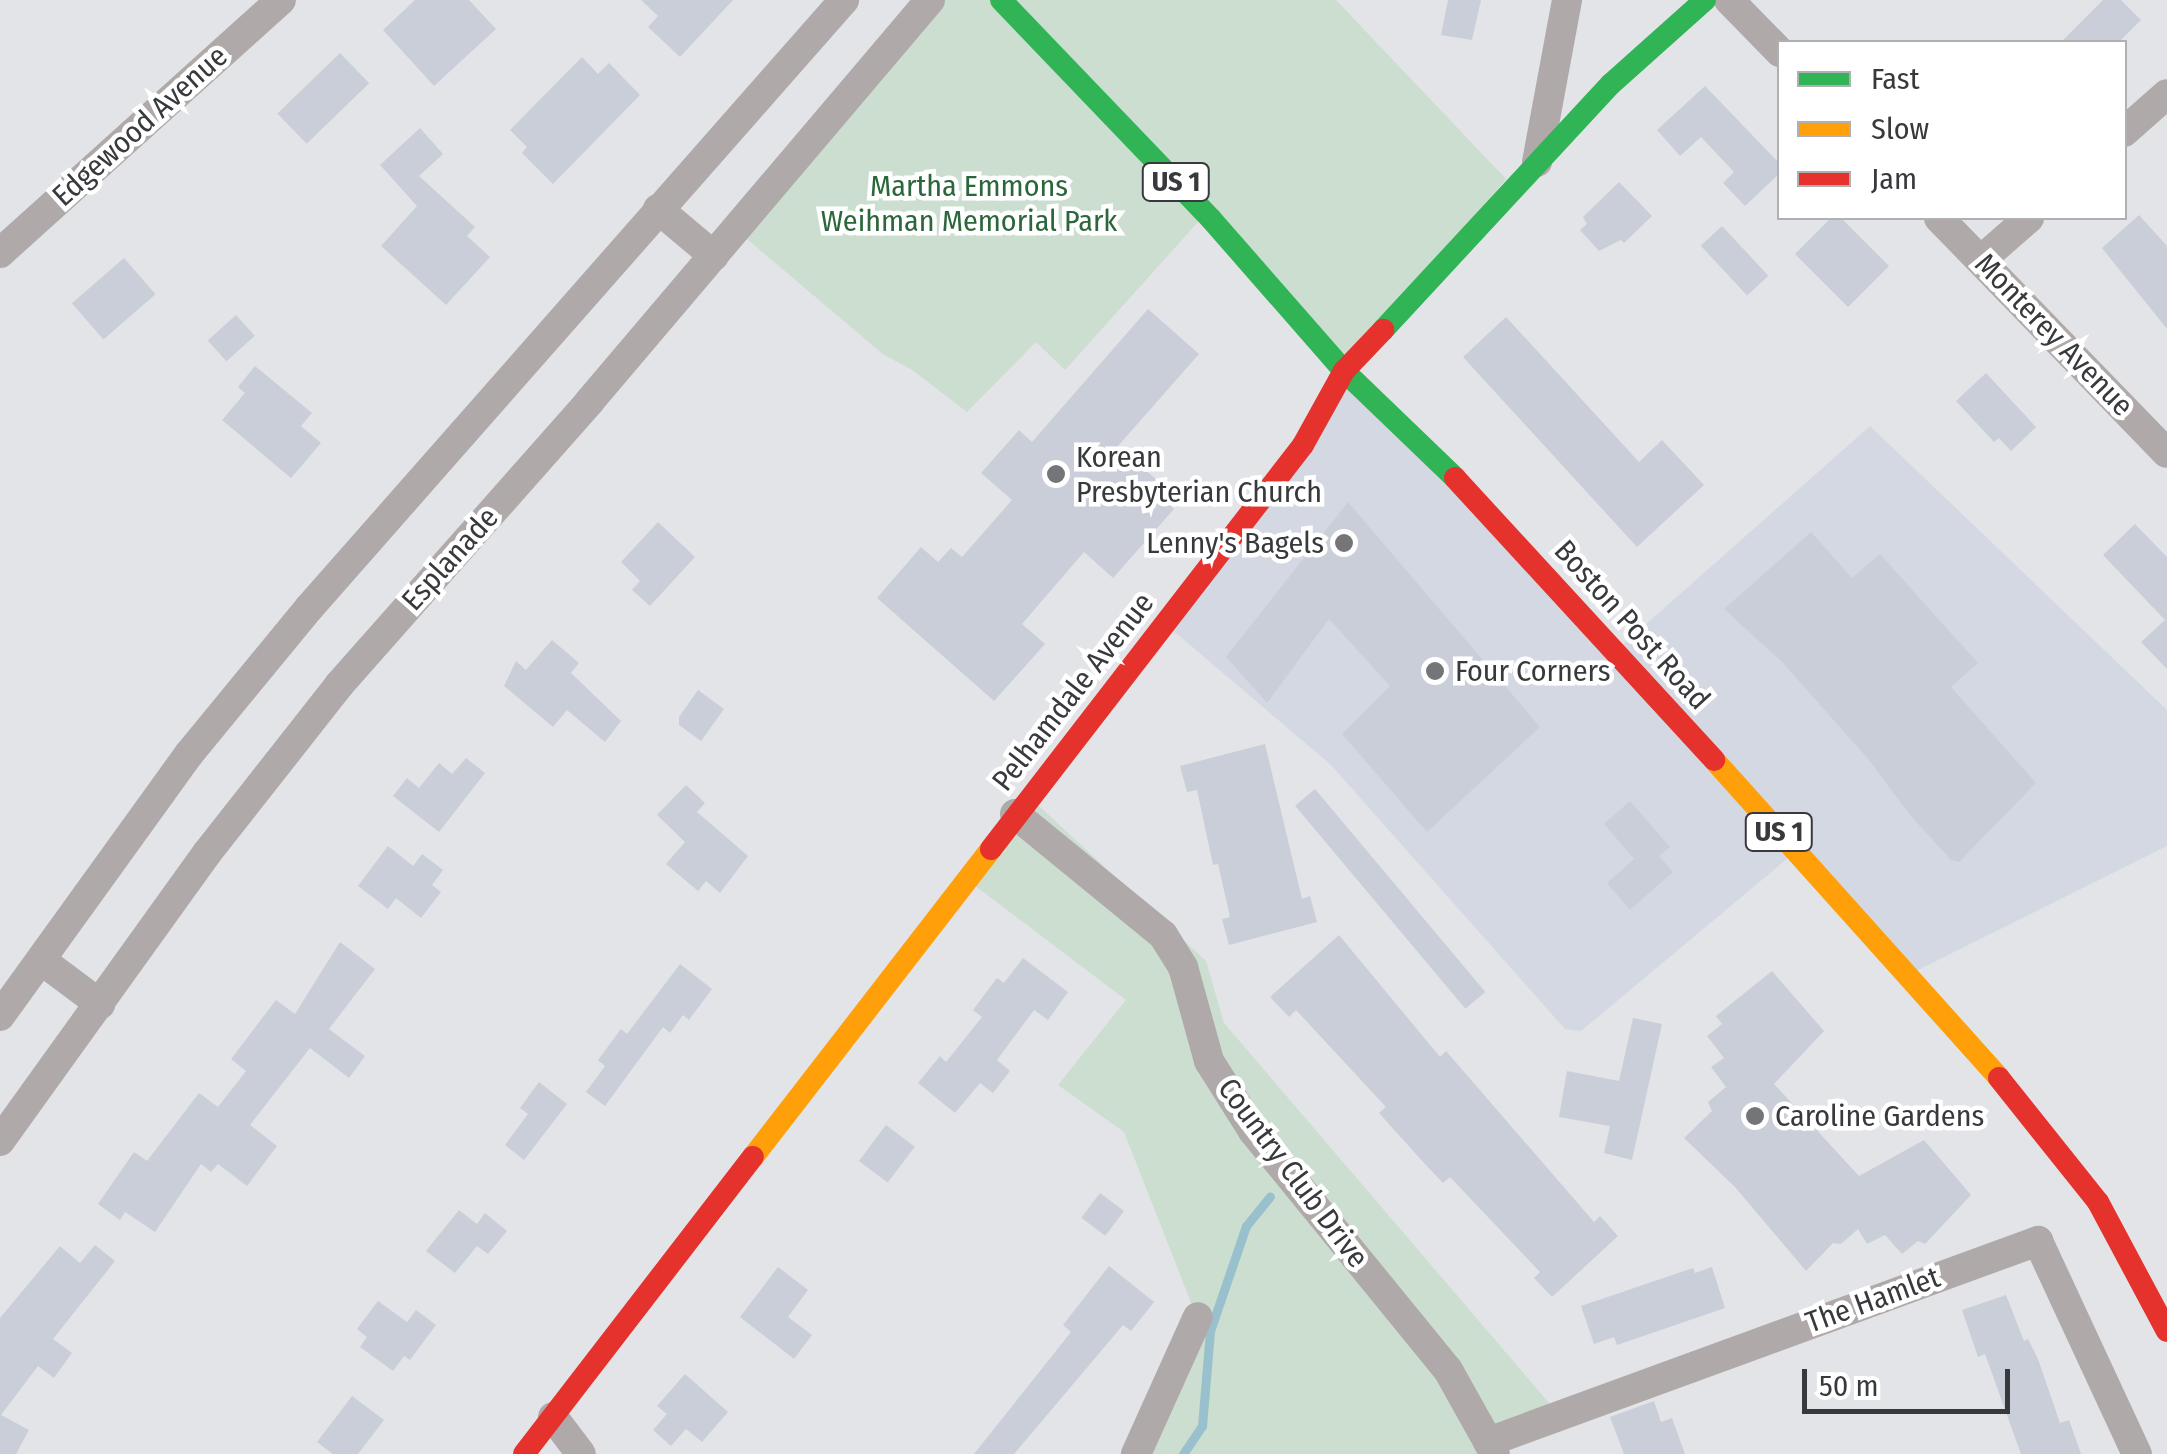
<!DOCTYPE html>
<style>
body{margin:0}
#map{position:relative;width:2167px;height:1454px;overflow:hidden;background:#e3e4e8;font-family:"Fira Sans Condensed",sans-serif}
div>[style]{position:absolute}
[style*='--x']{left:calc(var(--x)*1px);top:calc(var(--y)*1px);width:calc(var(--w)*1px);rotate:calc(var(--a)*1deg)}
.built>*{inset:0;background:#d4d8e2}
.green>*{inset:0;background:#cbded0}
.stream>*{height:9px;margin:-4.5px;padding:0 4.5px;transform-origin:4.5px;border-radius:4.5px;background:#99c0cd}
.building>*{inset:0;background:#caced8;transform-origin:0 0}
.street>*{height:30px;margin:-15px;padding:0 15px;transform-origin:15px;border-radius:15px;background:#b0a9a9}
.fast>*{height:22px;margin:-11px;padding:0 11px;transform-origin:11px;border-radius:11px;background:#30b455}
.slow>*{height:22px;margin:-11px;padding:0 11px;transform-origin:11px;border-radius:11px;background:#ff9f0a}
.jam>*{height:22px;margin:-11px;padding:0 11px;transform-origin:11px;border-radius:11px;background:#e5322d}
.dots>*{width:28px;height:28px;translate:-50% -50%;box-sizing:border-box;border:5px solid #fff;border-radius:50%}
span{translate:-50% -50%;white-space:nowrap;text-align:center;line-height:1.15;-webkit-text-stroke:9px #fff;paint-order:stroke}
.shield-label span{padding:2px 8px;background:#fff;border:2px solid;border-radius:8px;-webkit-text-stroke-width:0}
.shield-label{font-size:28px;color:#38393c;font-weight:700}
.street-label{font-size:30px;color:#38393c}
.park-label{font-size:30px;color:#2c663b}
.poi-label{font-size:30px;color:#38393c}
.left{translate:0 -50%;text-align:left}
.right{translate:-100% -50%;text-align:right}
.legend{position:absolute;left:1777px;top:40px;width:350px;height:180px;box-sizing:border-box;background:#fff;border:2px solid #afb0b1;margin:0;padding:12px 18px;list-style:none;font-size:30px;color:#38393c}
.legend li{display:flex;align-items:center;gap:20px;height:50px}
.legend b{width:50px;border:2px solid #afb0b1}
.scale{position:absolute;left:1802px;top:1369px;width:208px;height:45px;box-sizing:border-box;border:5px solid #38393c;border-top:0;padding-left:12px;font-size:30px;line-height:35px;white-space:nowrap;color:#38393c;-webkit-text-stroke:8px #fff;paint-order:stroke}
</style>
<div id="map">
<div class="built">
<i style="clip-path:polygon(1344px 371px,1610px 656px,1870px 426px,2167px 710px,2167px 846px,1902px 978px,1788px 858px,1581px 1031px,1565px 1029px,1331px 765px,1169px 627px)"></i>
</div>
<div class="green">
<i style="clip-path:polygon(938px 0,1336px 0,1506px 179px,1344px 371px,1199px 221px,1065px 370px,1036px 342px,967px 412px,911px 369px,884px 355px,741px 234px)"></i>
<i style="clip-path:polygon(1026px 794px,1206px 961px,1224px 1023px,1555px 1410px,1485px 1454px,1146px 1454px,1205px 1338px,1124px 1132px,1058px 1085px,1126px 1000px,962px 876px)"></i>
</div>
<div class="stream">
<i style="--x:1183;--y:1454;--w:34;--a:-56"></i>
<i style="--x:1202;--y:1426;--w:95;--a:-85.2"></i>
<i style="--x:1210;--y:1331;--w:111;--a:-71.1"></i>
<i style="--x:1246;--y:1226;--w:38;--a:-51"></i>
</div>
<div class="building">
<i style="clip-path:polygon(415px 0,469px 0,496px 29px,434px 86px,383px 30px)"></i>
<i style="clip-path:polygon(641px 0,733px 0,680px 57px,648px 27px,658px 16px)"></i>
<i style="clip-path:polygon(1448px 0,1481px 0,1472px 40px,1441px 35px)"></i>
<i style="clip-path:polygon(2103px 0,2121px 0,2141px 20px,2119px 42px,2061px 42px)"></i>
<i style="left:340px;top:53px;width:42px;height:87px;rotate:46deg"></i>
<i style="clip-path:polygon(582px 57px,598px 74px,609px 63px,640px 95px,553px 184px,522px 153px,527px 147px,510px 130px)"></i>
<i style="clip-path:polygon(1705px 86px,1780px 164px,1780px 173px,1745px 206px,1723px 183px,1734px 172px,1701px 137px,1680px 156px,1657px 130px)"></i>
<i style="clip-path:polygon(420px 128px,443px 154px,419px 176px,475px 227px,467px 236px,490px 257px,446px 305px,381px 246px,417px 206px,380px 165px)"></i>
<i style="clip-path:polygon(1619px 182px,1652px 216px,1624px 243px,1621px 240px,1599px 251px,1580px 230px,1587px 224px,1583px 217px)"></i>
<i style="clip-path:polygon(2139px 215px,2167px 246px,2167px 329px,2102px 248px)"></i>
<i style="clip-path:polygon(1831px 218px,1841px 218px,1889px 266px,1848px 307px,1795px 254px)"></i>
<i style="left:1722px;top:226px;width:68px;height:29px;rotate:47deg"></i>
<i style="left:124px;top:258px;width:48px;height:69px;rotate:49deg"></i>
<i style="clip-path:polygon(1148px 309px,1199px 354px,1118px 446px,1166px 488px,1160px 495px,1174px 509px,1113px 578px,1084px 552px,1022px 624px,1045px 644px,994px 701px,877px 598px,921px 547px,938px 562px,951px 548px,962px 557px,1012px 500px,981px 473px,1019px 430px,1032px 442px)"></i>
<i style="left:236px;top:315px;width:28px;height:38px;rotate:48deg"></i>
<i style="clip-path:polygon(1506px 317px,1639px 462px,1662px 440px,1704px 485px,1637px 547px,1463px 357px)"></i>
<i style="clip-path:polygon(255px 366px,312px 413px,301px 426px,321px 443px,291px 478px,222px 420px,245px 393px,238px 387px)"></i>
<i style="clip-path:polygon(1986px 373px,2036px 427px,2011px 451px,1999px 438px,1994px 442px,1956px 401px)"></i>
<i style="clip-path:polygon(1348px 502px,1540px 727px,1427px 832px,1342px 734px,1390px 686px,1329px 619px,1267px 703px,1226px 657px)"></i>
<i style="clip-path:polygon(658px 522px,695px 557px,650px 606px,632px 590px,640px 581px,621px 562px)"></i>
<i style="clip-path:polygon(2135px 524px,2167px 557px,2167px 669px,2141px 642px,2165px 620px,2103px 555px)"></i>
<i style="clip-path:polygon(1811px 532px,1852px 578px,1880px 554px,1978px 663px,1951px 687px,2036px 783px,1959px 862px,1951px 860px,1910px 815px,1869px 760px,1783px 663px,1724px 609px)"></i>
<i style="clip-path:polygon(552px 640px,579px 663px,571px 673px,621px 721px,605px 742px,567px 710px,553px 727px,504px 686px,516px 661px,526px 670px)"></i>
<i style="clip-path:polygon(698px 690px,724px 709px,701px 741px,679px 725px,679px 717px)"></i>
<i style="clip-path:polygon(1265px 744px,1302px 899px,1310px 896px,1317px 922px,1229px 945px,1222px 919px,1230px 917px,1218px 864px,1213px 865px,1197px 790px,1187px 792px,1180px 766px)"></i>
<i style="clip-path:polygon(466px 758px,485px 773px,439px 832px,393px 796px,407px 778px,419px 788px,439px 763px,452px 774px)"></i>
<i style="clip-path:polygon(686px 785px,705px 803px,697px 812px,748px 856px,720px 893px,706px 881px,698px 891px,666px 864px,685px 842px,657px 815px)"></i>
<i style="left:1315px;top:789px;width:265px;height:26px;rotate:50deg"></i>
<i style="clip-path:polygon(1630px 801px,1670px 847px,1659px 856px,1673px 872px,1630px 910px,1607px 883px,1634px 859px,1604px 824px)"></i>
<i style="clip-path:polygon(388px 846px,413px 866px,422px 854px,443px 870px,432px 885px,441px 892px,421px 918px,396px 898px,388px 909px,358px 886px)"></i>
<i style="clip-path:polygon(1339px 935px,1440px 1057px,1446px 1051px,1594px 1222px,1600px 1216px,1618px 1236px,1552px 1297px,1534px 1278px,1540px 1272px,1450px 1177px,1443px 1183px,1424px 1163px,1379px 1113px,1386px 1107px,1296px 1010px,1289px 1017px,1270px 997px)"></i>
<i style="clip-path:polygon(340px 942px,375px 969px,329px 1029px,365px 1056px,349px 1078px,310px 1048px,250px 1125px,277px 1146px,247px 1186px,218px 1164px,211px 1172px,201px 1164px,155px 1232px,125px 1212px,120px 1220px,98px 1204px,134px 1152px,147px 1161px,199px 1093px,218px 1107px,246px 1071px,231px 1059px,276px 1000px,295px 1014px)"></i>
<i style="clip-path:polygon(1023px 958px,1068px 992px,1048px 1020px,1034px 1010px,997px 1060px,1010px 1071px,993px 1093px,980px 1083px,955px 1113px,918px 1083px,940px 1056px,946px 1062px,982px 1017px,973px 1010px,997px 978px,1004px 983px)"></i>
<i style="clip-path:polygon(680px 964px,712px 989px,689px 1020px,683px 1015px,670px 1033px,663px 1027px,605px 1106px,586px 1092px,605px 1066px,598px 1060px,621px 1029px,627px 1034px)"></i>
<i style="clip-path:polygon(1772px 971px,1824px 1031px,1774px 1084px,1859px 1176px,1924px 1140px,1971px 1195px,1925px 1244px,1918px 1241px,1902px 1254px,1885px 1235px,1867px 1244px,1858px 1229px,1841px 1244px,1833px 1243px,1806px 1271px,1735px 1187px,1684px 1138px,1712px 1111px,1708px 1102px,1726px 1087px,1711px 1067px,1724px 1058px,1707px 1036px,1722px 1024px,1716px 1016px)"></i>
<i style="clip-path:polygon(1633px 1018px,1662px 1024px,1632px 1160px,1604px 1153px,1610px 1126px,1559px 1117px,1567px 1071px,1619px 1081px)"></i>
<i style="clip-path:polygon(539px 1082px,567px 1104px,524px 1160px,505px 1145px,528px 1114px,520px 1108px)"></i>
<i style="left:886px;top:1125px;width:36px;height:45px;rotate:37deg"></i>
<i style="left:1100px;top:1193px;width:30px;height:31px;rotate:37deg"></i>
<i style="clip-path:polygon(459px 1210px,477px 1224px,485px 1213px,507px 1231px,488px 1254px,477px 1246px,455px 1273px,426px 1251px)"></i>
<i style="clip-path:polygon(95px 1245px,115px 1261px,53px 1339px,72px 1353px,54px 1378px,38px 1366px,1px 1415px,29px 1430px,16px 1454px,0 1454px,0 1318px,60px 1246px,80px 1263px)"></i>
<i style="clip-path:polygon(1109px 1266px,1154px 1302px,1131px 1331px,1123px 1325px,1014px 1454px,974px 1454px,1071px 1332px,1063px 1325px)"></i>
<i style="clip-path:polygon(778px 1267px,808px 1290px,788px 1317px,812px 1335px,794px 1359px,740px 1317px)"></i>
<i style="clip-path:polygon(1712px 1267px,1725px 1308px,1617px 1345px,1614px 1337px,1594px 1344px,1581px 1306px,1693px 1268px,1695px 1273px)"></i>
<i style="clip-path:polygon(2006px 1295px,2024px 1341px,2028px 1339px,2038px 1359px,2060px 1423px,2069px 1420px,2081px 1454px,2021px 1454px,1985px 1354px,1978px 1357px,1962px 1310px)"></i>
<i style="clip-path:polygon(378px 1301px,407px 1322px,416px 1310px,436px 1325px,410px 1360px,404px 1356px,393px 1371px,360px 1347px,367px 1337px,357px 1329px)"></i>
<i style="clip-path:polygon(685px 1374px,728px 1412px,702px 1442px,686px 1429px,671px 1446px,653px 1430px,667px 1414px,657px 1406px)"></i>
<i style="clip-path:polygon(352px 1396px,384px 1420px,358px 1454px,333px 1454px,317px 1442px)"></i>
<i style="clip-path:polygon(1654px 1401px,1661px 1422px,1672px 1418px,1685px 1454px,1624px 1454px,1610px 1417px)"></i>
</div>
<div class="street">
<i style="--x:1729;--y:0;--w:73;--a:45.6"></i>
<i style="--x:2124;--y:132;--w:57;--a:-41.5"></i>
<i style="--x:1537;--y:162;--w:165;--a:-79.5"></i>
<i style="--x:658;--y:209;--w:73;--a:40"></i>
<i style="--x:1939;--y:218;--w:327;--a:45.9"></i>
<i style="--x:0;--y:253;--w:378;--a:-42"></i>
<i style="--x:1981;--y:260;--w:64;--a:-41.2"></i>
<i style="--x:1015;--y:814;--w:191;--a:39.3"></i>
<i style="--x:1163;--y:935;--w:38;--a:58"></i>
<i style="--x:1183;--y:967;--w:98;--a:74.5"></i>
<i style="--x:1209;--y:1061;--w:83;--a:57.8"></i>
<i style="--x:1253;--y:1131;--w:308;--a:50.8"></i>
<i style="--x:1448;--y:1370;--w:96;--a:60.8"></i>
<i style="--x:41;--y:960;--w:74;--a:36.7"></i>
<i style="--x:0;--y:1016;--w:323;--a:-54.2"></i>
<i style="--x:189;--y:754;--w:189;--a:-50.6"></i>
<i style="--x:309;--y:608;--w:810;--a:-48.65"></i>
<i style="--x:0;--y:1141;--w:355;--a:-54.3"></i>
<i style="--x:207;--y:853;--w:214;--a:-51.8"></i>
<i style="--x:339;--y:685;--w:378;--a:-48.5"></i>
<i style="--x:589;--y:402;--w:527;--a:-49.69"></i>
<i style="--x:553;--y:1417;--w:46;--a:52.9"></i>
<i style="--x:1488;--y:1442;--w:586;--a:-20.08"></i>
<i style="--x:2038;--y:1241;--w:235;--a:65.1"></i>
<i style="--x:1136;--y:1454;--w:150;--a:-65.7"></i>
</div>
<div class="fast">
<i style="--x:1001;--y:0;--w:303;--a:46.2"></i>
<i style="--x:1211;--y:219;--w:202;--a:48.8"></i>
<i style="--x:1344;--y:371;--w:154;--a:43.9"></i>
<i style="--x:1383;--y:330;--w:335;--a:-47.2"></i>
<i style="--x:1611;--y:84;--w:126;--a:-41.8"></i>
</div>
<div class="slow">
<i style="--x:1714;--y:760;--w:427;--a:48.1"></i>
<i style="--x:753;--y:1157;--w:389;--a:-52.3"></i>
</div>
<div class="jam">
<i style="--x:1455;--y:478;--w:383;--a:47.4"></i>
<i style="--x:991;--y:849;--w:510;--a:-52.32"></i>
<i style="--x:1303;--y:445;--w:85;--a:-61"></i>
<i style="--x:1344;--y:371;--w:57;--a:-46.4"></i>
<i style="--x:1999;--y:1078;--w:159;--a:51.4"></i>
<i style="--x:2098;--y:1202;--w:146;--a:61.9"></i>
<i style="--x:524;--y:1454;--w:375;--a:-52.4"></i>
</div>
<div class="dots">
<i style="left:1056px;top:474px;background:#747578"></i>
<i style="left:1344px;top:543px;background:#747578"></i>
<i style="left:1435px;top:671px;background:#747578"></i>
<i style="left:1755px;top:1116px;background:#747578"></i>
</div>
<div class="shield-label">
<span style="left:1176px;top:182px">US 1</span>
<span style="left:1779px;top:832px">US 1</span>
</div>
<div class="street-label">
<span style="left:140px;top:126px;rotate:-42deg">Edgewood Avenue</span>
<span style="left:2054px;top:335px;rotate:46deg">Monterey Avenue</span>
<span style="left:450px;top:559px;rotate:-48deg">Esplanade</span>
<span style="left:1632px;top:625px;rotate:48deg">Boston Post Road</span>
<span style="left:1073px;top:692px;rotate:-52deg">Pelhamdale Avenue</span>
<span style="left:1293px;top:1173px;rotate:53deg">Country Club Drive</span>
<span style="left:1873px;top:1300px;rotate:-20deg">The Hamlet</span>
</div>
<div class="park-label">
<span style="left:969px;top:203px">Martha Emmons<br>Weihman Memorial Park</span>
</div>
<div class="poi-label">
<span class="left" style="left:1076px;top:474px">Korean<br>Presbyterian Church</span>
<span class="right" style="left:1324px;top:543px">Lenny's Bagels</span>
<span class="left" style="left:1455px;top:671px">Four Corners</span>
<span class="left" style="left:1775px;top:1116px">Caroline Gardens</span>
</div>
<ul class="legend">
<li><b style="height:12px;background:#30b455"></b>Fast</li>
<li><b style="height:12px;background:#ff9f0a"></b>Slow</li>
<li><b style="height:12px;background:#e5322d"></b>Jam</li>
</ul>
<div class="scale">50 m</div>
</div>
